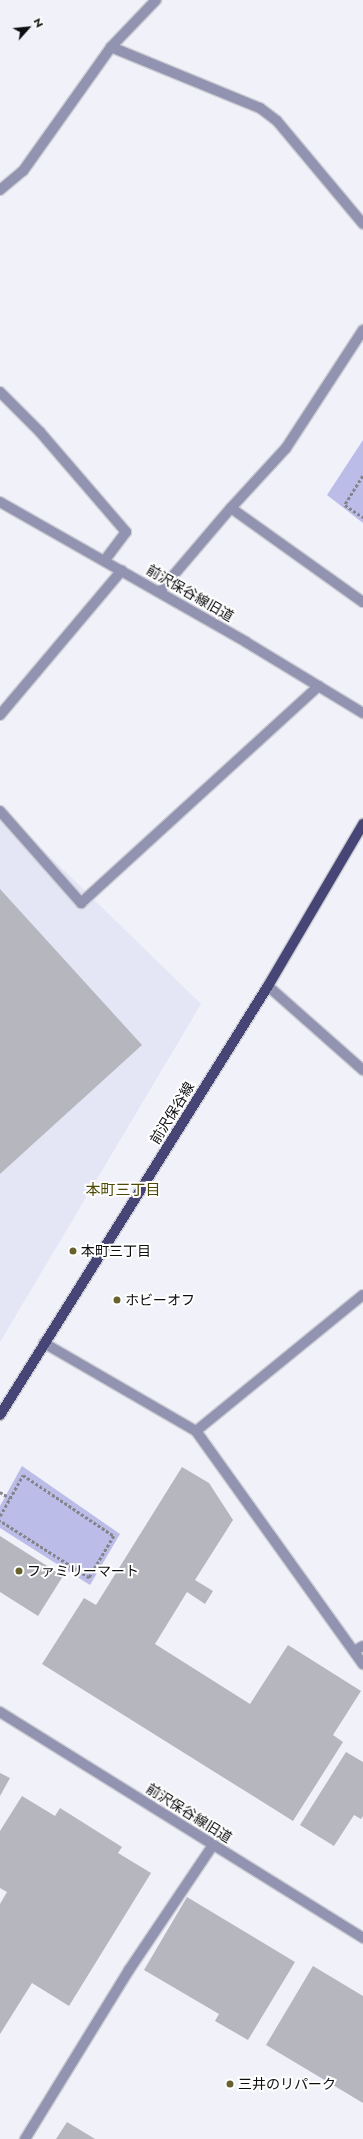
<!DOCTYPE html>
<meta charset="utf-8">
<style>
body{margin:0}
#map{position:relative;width:363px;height:2139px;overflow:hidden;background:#f0f1f9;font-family:Jost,"Noto Sans JP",sans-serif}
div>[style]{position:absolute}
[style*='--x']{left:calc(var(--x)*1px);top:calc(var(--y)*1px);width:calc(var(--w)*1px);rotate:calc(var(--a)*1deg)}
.built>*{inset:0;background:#e4e5f5}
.green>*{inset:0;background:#bbbce8}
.building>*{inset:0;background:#b5b6be}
.path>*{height:2.5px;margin-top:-1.25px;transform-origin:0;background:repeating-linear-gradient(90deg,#84858a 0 3px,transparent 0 5px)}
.roads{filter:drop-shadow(1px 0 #cccdd4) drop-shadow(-1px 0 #cccdd4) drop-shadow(0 1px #cccdd4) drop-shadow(0 -1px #cccdd4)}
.minor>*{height:10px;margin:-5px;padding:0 5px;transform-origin:5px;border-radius:5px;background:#9293b0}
.major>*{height:10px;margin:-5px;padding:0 5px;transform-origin:5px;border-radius:5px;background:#464576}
.dots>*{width:11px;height:11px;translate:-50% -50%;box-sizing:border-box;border:2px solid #fff;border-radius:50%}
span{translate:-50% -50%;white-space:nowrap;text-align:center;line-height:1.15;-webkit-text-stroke:4px #fff;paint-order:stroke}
.street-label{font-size:14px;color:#0e0e11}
.poi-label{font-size:14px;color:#0e0e11}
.left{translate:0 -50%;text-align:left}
.neighbourhood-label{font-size:15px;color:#4f4907}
.north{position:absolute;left:8px;top:8px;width:40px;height:40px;-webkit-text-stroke:3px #fff;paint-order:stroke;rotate:63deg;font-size:11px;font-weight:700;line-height:16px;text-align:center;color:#0e0e11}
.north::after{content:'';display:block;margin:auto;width:14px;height:18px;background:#0e0e11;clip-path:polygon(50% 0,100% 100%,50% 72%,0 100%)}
</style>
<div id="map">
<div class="built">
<i style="clip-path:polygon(0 808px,201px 1004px,0 1342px)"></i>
</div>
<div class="green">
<i style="clip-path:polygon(363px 440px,363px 523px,327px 495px)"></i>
<i style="clip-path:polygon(22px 1466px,120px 1534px,90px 1585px,0 1528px,0 1506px)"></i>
</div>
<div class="building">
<i style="clip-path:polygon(0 889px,142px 1045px,0 1174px)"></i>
<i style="clip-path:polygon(182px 1467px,209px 1483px,233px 1520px,195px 1580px,213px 1591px,205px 1604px,187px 1592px,155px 1644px,250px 1704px,288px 1645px,361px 1691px,333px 1735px,343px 1742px,293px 1821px,42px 1664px,84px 1598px,96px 1605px)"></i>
<i style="clip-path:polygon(0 1536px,63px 1576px,38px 1616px,0 1592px)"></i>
<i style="clip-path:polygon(346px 1752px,363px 1762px,363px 1816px,361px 1819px,354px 1815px,334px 1846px,300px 1825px)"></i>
<i style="clip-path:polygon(0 1773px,10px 1778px,0 1796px)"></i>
<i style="clip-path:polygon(22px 1796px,55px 1816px,60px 1808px,122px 1847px,118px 1853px,151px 1873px,69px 2006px,32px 1983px,0 2034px,0 1904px,7px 1892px,0 1888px,0 1831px)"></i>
<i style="clip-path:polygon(187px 1897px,295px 1962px,248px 2040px,215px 2021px,219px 2014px,144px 1970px)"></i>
<i style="clip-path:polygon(313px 1966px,363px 1996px,363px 2103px,266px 2045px)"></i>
<i style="clip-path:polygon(67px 2122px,95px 2139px,56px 2139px)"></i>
</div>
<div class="path">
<i style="--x:363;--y:476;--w:34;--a:122"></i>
<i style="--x:345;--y:505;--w:22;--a:34"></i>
<i style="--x:0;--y:1492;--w:12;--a:31"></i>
<i style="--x:0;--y:1516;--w:47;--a:-60.7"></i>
<i style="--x:23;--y:1475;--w:110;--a:33.8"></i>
<i style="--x:114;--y:1536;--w:49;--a:120.8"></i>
<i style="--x:89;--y:1578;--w:106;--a:-147.4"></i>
</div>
<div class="roads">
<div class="minor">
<i style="--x:111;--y:47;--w:161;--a:22.3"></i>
<i style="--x:260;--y:108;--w:21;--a:37"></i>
<i style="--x:277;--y:121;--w:134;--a:50.1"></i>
<i style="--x:0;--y:190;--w:30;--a:-40"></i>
<i style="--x:23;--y:171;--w:152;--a:-54.6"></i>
<i style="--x:111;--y:47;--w:65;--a:-46.2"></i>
<i style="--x:363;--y:330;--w:141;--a:123.1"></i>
<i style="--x:286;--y:448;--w:81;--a:132.5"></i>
<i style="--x:231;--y:508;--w:162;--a:35.5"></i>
<i style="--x:0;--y:392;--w:57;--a:45"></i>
<i style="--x:40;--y:432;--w:132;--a:49.3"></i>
<i style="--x:126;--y:532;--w:35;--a:127"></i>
<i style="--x:0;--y:502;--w:283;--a:29.6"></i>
<i style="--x:246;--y:642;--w:137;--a:31.3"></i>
<i style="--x:160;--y:591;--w:109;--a:-49.5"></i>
<i style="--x:0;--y:715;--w:189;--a:-49.9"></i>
<i style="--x:0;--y:811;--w:123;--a:48.6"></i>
<i style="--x:81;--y:903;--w:322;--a:-42.4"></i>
<i style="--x:268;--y:986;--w:127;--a:41.5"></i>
<i style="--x:44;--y:1343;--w:176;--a:30.1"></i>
<i style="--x:196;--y:1431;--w:287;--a:54.4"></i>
<i style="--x:196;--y:1431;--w:215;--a:-39.2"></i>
<i style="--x:354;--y:1651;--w:10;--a:-29"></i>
<i style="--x:0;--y:1712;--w:428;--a:31.9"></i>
<i style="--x:25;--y:2139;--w:198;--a:-58.4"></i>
<i style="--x:129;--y:1970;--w:151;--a:-56.1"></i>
</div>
<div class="major">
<i style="--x:0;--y:1415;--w:506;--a:-58.01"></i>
<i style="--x:268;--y:986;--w:188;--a:-59.6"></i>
</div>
</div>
<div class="dots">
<i style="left:73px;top:1251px;background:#66612d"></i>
<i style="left:117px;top:1300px;background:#66612d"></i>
<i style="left:19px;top:1571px;background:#66612d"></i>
<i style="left:230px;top:2084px;background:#66612d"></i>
</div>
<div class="street-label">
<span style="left:190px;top:593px;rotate:30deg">前沢保谷線旧道</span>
<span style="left:172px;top:1113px;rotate:-58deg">前沢保谷線</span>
<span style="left:189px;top:1813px;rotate:32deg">前沢保谷線旧道</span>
</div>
<div class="poi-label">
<span class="left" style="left:81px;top:1251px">本町三丁目</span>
<span class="left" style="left:125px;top:1300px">ホビーオフ</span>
<span class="left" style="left:27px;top:1571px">ファミリーマート</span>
<span class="left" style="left:238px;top:2084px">三井のリパーク</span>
</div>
<div class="neighbourhood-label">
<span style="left:123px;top:1191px">本町三丁目</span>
</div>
<div class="north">N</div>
</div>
